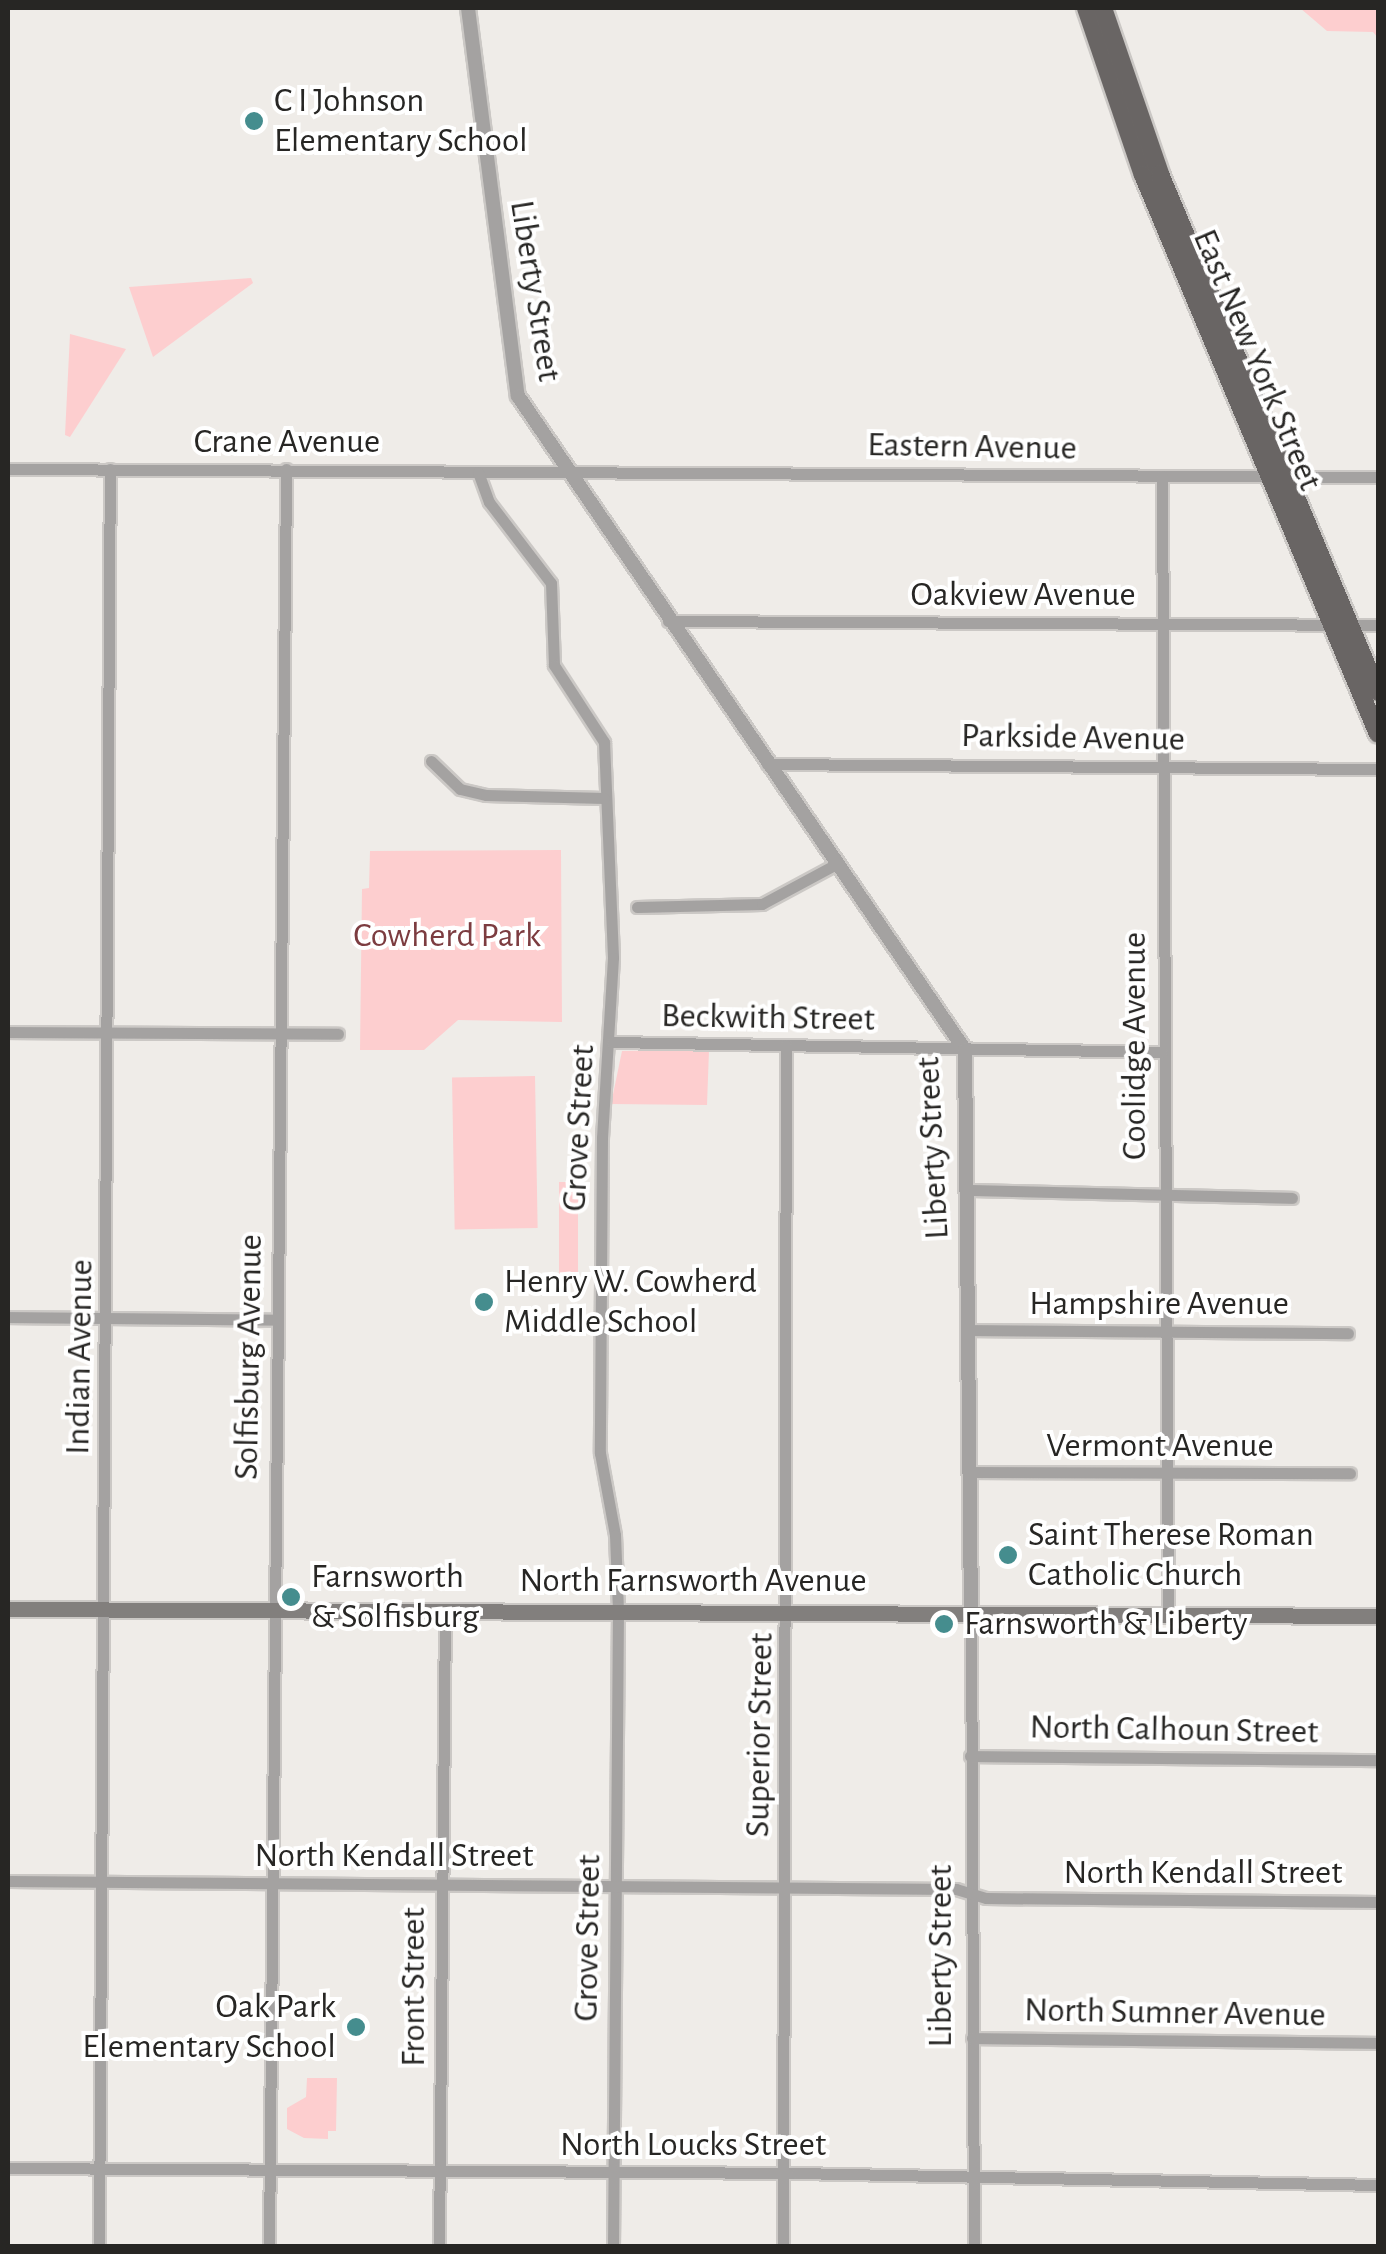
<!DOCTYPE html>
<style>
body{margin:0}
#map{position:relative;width:1386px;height:2254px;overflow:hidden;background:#efece8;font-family:"Alegreya Sans",sans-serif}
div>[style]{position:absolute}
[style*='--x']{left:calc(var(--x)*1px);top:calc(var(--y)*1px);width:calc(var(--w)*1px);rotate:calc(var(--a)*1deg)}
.green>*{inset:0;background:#fdcecf;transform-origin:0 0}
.roads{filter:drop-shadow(2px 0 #cbc8c5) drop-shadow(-2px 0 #cbc8c5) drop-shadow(0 2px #cbc8c5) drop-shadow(0 -2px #cbc8c5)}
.minor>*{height:11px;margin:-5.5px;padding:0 5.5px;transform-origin:5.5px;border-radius:5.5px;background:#a4a2a1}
.tertiary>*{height:14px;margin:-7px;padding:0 7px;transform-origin:7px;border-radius:7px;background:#a4a2a1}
.secondary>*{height:15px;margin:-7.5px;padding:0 7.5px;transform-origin:7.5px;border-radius:7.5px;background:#827f7d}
.primary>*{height:18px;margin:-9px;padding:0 9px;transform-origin:9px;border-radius:9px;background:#696564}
.dots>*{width:28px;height:28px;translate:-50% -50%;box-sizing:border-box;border:5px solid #fff;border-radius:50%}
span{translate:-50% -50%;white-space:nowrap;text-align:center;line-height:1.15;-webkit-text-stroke:8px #fff;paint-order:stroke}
.poi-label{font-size:35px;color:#272624}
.left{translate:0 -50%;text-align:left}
.right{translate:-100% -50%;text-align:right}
.street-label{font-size:35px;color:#272624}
.park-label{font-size:35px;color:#7c3c40}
.frame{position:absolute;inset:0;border:10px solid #272624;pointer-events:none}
</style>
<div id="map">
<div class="green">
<i style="clip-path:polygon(1300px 8px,1378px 8px,1378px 38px,1373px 32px,1327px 31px)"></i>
<i style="clip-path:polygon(251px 278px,253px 283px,153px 357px,129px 287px)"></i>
<i style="clip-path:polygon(70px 334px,126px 349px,70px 437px,65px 435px)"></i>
<i style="clip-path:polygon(561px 850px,562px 1022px,458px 1020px,424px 1050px,360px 1050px,362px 889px,369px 888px,370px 851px)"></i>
<i style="clip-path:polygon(709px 1050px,707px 1105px,611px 1104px,622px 1051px)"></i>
<i style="left:535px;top:1076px;width:152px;height:83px;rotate:89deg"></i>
<i style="left:559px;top:1182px;width:19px;height:92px"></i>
<i style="clip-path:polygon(307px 2078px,337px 2078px,336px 2131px,328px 2131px,328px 2139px,304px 2138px,287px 2129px,287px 2108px,306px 2097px)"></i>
</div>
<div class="roads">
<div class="minor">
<i style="--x:8;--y:469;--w:1370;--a:0.33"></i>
<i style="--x:478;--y:472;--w:32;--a:70"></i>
<i style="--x:489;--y:502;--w:102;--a:52.6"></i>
<i style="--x:551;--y:583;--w:82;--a:87.9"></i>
<i style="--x:554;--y:665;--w:92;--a:57"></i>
<i style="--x:604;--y:742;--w:216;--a:87.6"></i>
<i style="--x:613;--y:958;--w:180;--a:93.5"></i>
<i style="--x:602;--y:1138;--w:315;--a:90.4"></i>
<i style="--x:600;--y:1453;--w:83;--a:79.6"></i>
<i style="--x:615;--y:1535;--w:75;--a:87.7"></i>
<i style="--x:618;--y:1610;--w:636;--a:90.45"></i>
<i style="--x:1162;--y:476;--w:1139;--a:89.7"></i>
<i style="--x:668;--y:621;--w:710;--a:0.32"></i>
<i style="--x:431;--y:761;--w:40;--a:44"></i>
<i style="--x:460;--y:789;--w:27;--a:13"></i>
<i style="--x:486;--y:795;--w:118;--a:1.5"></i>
<i style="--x:767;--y:764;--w:611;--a:0.47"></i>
<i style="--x:637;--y:907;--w:125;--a:-1.4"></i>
<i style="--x:762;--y:904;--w:86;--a:-28.3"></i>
<i style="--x:8;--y:1032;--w:330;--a:0.3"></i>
<i style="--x:612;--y:1042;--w:550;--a:1.04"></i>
<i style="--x:967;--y:1190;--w:325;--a:1.4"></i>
<i style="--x:8;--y:1317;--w:269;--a:0.6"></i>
<i style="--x:969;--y:1330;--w:379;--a:0.5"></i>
<i style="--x:970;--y:1472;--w:380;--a:0.2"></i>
<i style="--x:971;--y:1613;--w:633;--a:89.73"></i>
<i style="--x:970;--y:1756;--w:408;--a:0.6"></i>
<i style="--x:8;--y:1881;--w:948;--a:0.48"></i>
<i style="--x:956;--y:1889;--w:31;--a:17"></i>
<i style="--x:986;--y:1898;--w:392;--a:0.6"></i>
<i style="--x:972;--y:2038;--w:406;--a:0.7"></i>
<i style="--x:8;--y:2168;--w:788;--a:0.36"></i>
<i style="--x:796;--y:2173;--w:582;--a:1.18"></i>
<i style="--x:99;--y:2246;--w:1777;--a:-89.65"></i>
<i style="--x:269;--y:2246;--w:1777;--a:-89.45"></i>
<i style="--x:439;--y:2246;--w:637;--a:-89.46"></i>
<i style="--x:783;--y:2246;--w:1201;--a:-89.86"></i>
</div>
<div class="tertiary">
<i style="--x:468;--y:8;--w:391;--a:82.7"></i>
<i style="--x:518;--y:396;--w:792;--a:55.65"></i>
<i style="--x:965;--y:1050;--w:563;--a:89.39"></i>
</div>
<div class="secondary">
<i style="--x:8;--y:1609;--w:1370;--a:0.29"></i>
</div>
<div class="primary">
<i style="--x:1086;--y:8;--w:176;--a:71.2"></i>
<i style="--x:1143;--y:175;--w:606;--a:67.2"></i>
<i style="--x:1103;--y:8;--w:176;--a:71"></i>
<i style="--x:1160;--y:174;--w:562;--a:67.18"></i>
</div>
</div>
<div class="dots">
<i style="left:254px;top:121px;background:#458d8e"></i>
<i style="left:484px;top:1302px;background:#458d8e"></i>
<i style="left:1008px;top:1555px;background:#458d8e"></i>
<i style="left:291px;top:1597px;background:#458d8e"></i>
<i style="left:944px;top:1624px;background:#458d8e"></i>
<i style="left:356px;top:2027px;background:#458d8e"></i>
</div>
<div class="poi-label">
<span class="left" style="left:274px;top:121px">C I Johnson<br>Elementary School</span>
<span class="left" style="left:504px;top:1302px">Henry W. Cowherd<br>Middle School</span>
<span class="left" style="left:1028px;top:1555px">Saint Therese Roman<br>Catholic Church</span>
<span class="left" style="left:311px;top:1597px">Farnsworth<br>&amp; Solfisburg</span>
<span class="left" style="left:964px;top:1624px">Farnsworth &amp; Liberty</span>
<span class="right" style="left:336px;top:2027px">Oak Park<br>Elementary School</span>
</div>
<div class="street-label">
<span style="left:535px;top:291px;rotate:81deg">Liberty Street</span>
<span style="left:1257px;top:360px;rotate:67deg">East New York Street</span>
<span style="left:287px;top:442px">Crane Avenue</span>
<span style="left:972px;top:447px;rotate:1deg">Eastern Avenue</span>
<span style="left:1023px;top:595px">Oakview Avenue</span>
<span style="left:1073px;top:738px;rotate:1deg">Parkside Avenue</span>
<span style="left:768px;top:1018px;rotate:1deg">Beckwith Street</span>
<span style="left:1135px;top:1046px;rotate:-90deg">Coolidge Avenue</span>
<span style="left:579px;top:1128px;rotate:-87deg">Grove Street</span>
<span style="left:933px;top:1148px;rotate:-93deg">Liberty Street</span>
<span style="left:1159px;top:1304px">Hampshire Avenue</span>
<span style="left:80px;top:1357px;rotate:-89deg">Indian Avenue</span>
<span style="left:249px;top:1357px;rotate:-89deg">Solfisburg Avenue</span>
<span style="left:1160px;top:1446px">Vermont Avenue</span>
<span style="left:693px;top:1581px">North Farnsworth Avenue</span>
<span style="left:1174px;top:1730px;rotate:1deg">North Calhoun Street</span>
<span style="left:760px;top:1735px;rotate:-89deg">Superior Street</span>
<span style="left:394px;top:1856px">North Kendall Street</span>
<span style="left:1203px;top:1873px">North Kendall Street</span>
<span style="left:588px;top:1938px;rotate:-89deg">Grove Street</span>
<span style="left:941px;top:1956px;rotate:-90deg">Liberty Street</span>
<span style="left:414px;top:1987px;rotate:-90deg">Front Street</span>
<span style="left:1175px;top:2013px;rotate:1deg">North Sumner Avenue</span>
<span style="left:693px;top:2145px">North Loucks Street</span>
</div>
<div class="park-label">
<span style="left:447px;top:936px">Cowherd Park</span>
</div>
<div class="frame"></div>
</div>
